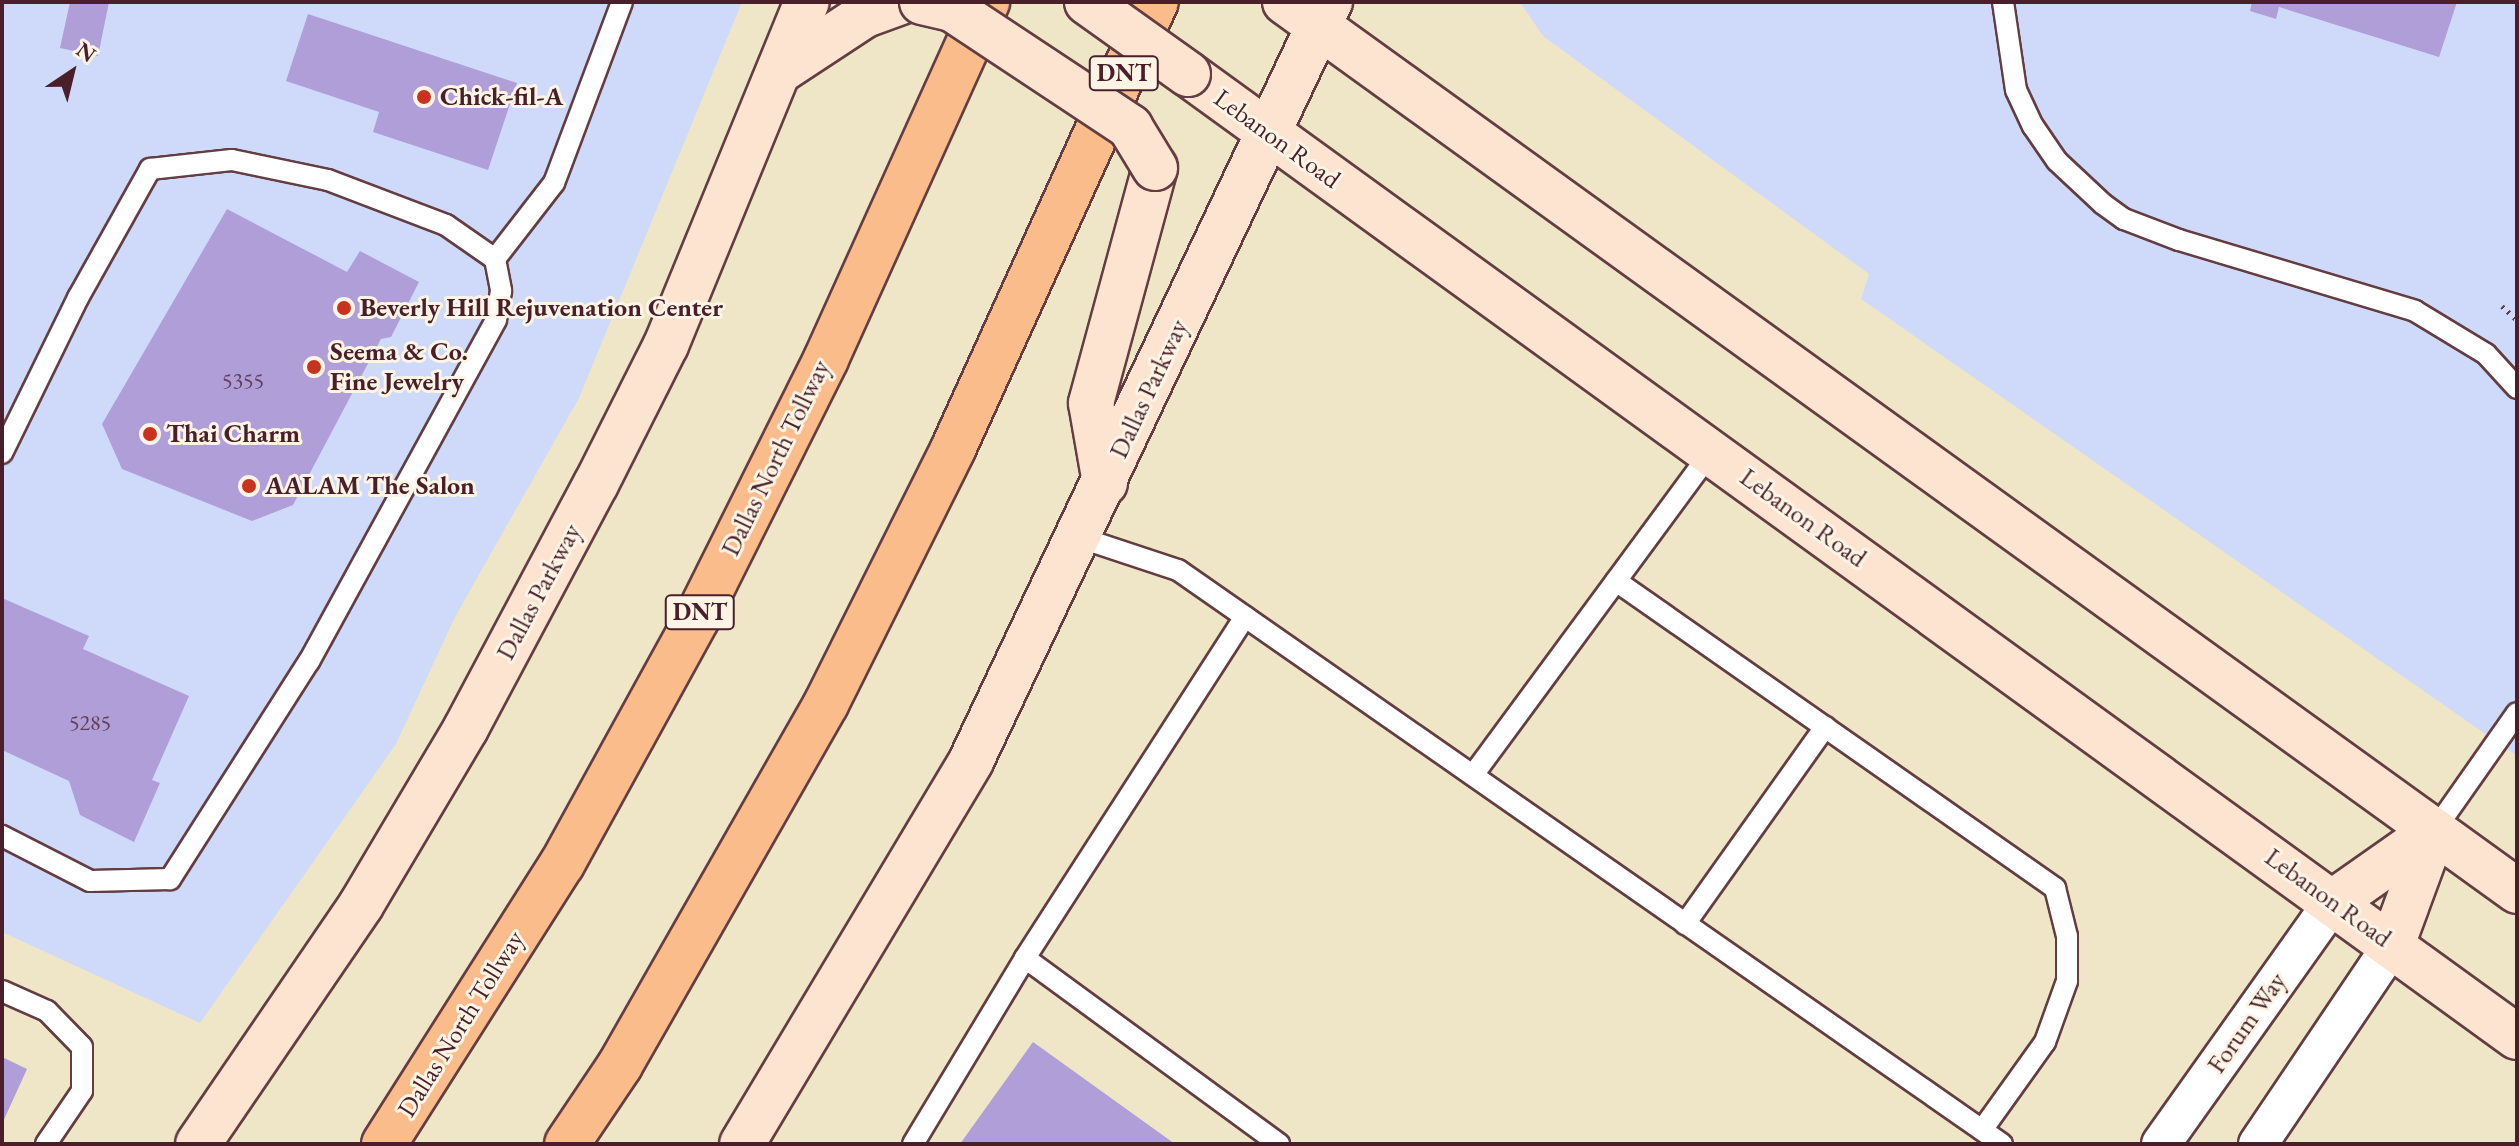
<!DOCTYPE html>
<style>
body{margin:0}
#map{position:relative;width:2519px;height:1146px;overflow:hidden;background:#efe5c7;font-family:"EB Garamond",serif}
div>[style]{position:absolute}
[style*='--x']{left:calc(var(--x)*1px);top:calc(var(--y)*1px);width:calc(var(--w)*1px);rotate:calc(var(--a)*1deg)}
.built>*{inset:0;background:#cfdafa}
.building>*{inset:0;background:#af9ed8}
.path>*{height:5px;margin-top:-2.5px;transform-origin:0;background:repeating-linear-gradient(90deg,#633d42 0 2px,transparent 0 8px)}
.roads{filter:drop-shadow(2px 0 #633d42) drop-shadow(-2px 0 #633d42) drop-shadow(0 2px #633d42) drop-shadow(0 -2px #633d42)}
.lane>*{height:20px;margin:-10px;padding:0 10px;transform-origin:10px;border-radius:10px;background:#fff}
.street>*{height:38px;margin:-19px;padding:0 19px;transform-origin:19px;border-radius:19px;background:#fff}
.secondary>*{height:44px;margin:-22px;padding:0 22px;transform-origin:22px;border-radius:22px;background:#fde4d1}
.highway>*{height:44px;margin:-22px;padding:0 22px;transform-origin:22px;border-radius:22px;background:#fabc8b}
.bridges{filter:drop-shadow(2px 0 #633d42) drop-shadow(-2px 0 #633d42) drop-shadow(0 2px #633d42) drop-shadow(0 -2px #633d42)}
.secondary-bridge>*{height:44px;margin:-22px;padding:0 22px;transform-origin:22px;border-radius:22px;background:#fde4d1}
.dots>*{width:22px;height:22px;translate:-50% -50%;box-sizing:border-box;border:4px solid #fcf5e5;border-radius:50%}
span{translate:-50% -50%;white-space:nowrap;text-align:center;line-height:1.15;-webkit-text-stroke:6px #fcf5e5;paint-order:stroke}
.number-label{font-size:22px;color:#633f56}
.number-label span{-webkit-text-stroke-width:0}
.shield-label span{padding:2px 6px;background:#fcf5e5;border:2px solid;border-radius:6px;-webkit-text-stroke-width:0}
.shield-label{font-size:24px;color:#4a1f2b;font-weight:700}
.poi-label{font-size:26px;color:#4a1f2b;font-weight:700}
.left{translate:0 -50%;text-align:left}
.street-label{font-size:26px;color:#4a1f2b}
.frame{position:absolute;inset:0;border:4px solid #4a1f2b;pointer-events:none}
.north{position:absolute;left:32px;top:32px;width:80px;height:80px;-webkit-text-stroke:6px #fcf5e5;paint-order:stroke;rotate:35deg;font-size:22px;font-weight:700;line-height:32px;text-align:center;color:#4a1f2b}
.north::after{content:'';display:block;margin:auto;width:28px;height:36px;background:#4a1f2b;clip-path:polygon(50% 0,100% 100%,50% 72%,0 100%)}
</style>
<div id="map">
<div class="built">
<i style="clip-path:polygon(2px 2px,742px 2px,579px 398px,455px 617px,396px 744px,200px 1023px,2px 932px)"></i>
<i style="clip-path:polygon(1520px 2px,2517px 2px,2517px 756px,1861px 299px,1869px 274px,1543px 36px)"></i>
</div>
<div class="building">
<i style="clip-path:polygon(70px 2px,109px 2px,98px 56px,60px 48px)"></i>
<i style="clip-path:polygon(2252px 2px,2457px 2px,2439px 57px,2279px 7px,2276px 19px,2250px 11px)"></i>
<i style="clip-path:polygon(308px 14px,517px 83px,488px 170px,373px 132px,379px 112px,286px 81px)"></i>
<i style="clip-path:polygon(227px 209px,347px 272px,360px 251px,419px 282px,391px 337px,381px 339px,293px 505px,252px 521px,122px 469px,102px 424px)"></i>
<i style="clip-path:polygon(2px 598px,89px 636px,83px 649px,189px 696px,152px 780px,160px 783px,134px 842px,80px 815px,69px 781px,2px 750px)"></i>
<i style="clip-path:polygon(1033px 1042px,1175px 1144px,960px 1144px)"></i>
<i style="clip-path:polygon(2px 1057px,27px 1069px,2px 1124px)"></i>
</div>
<div class="path">
<i style="--x:2502;--y:306;--w:21;--a:43"></i>
</div>
<div class="roads">
<div class="lane">
<i style="--x:2003;--y:2;--w:89;--a:81.6"></i>
<i style="--x:2016;--y:90;--w:40;--a:65"></i>
<i style="--x:2033;--y:126;--w:42;--a:55.6"></i>
<i style="--x:2057;--y:161;--w:63;--a:43.1"></i>
<i style="--x:2103;--y:204;--w:26;--a:36"></i>
<i style="--x:2124;--y:219;--w:59;--a:20.9"></i>
<i style="--x:2179;--y:240;--w:246;--a:16.7"></i>
<i style="--x:2415;--y:311;--w:83;--a:31.2"></i>
<i style="--x:2486;--y:354;--w:46;--a:47.6"></i>
<i style="--x:495;--y:259;--w:96;--a:-52.2"></i>
<i style="--x:554;--y:183;--w:193;--a:-69.4"></i>
<i style="--x:2;--y:453;--w:173;--a:-63.9"></i>
<i style="--x:78;--y:298;--w:148;--a:-60.8"></i>
<i style="--x:150;--y:169;--w:82;--a:-6.3"></i>
<i style="--x:232;--y:160;--w:98;--a:11.8"></i>
<i style="--x:328;--y:180;--w:126;--a:20.9"></i>
<i style="--x:446;--y:225;--w:60;--a:34.8"></i>
<i style="--x:495;--y:259;--w:33;--a:79"></i>
<i style="--x:501;--y:291;--w:29;--a:100"></i>
<i style="--x:496;--y:320;--w:389;--a:118.7"></i>
<i style="--x:309;--y:661;--w:259;--a:122.5"></i>
<i style="--x:170;--y:879;--w:80;--a:178.6"></i>
<i style="--x:90;--y:881;--w:99;--a:-152.9"></i>
<i style="--x:1078;--y:537;--w:105;--a:18.3"></i>
<i style="--x:1178;--y:570;--w:1004;--a:34.86"></i>
<i style="--x:1616;--y:581;--w:536;--a:34.97"></i>
<i style="--x:2055;--y:888;--w:49;--a:76"></i>
<i style="--x:2067;--y:936;--w:45;--a:90"></i>
<i style="--x:2067;--y:981;--w:65;--a:109.8"></i>
<i style="--x:2045;--y:1042;--w:108;--a:125.6"></i>
<i style="--x:1473;--y:775;--w:401;--a:-53.6"></i>
<i style="--x:2434;--y:831;--w:144;--a:-54.9"></i>
<i style="--x:1685;--y:924;--w:242;--a:-54.6"></i>
<i style="--x:1025;--y:958;--w:315;--a:36.2"></i>
<i style="--x:2;--y:991;--w:49;--a:24"></i>
<i style="--x:47;--y:1011;--w:50;--a:45.8"></i>
<i style="--x:82;--y:1047;--w:44;--a:90"></i>
<i style="--x:82;--y:1091;--w:64;--a:124.2"></i>
<i style="--x:913;--y:1144;--w:217;--a:-58.9"></i>
<i style="--x:1025;--y:958;--w:406;--a:-57.2"></i>
</div>
<div class="street">
<i style="--x:2161;--y:1144;--w:297;--a:-54.6"></i>
<i style="--x:2258;--y:1144;--w:240;--a:-56"></i>
</div>
<div class="secondary">
<i style="--x:1285;--y:2;--w:1519;--a:35.81"></i>
<i style="--x:780;--y:71;--w:102;--a:-33.4"></i>
<i style="--x:865;--y:15;--w:38;--a:-20"></i>
<i style="--x:1188;--y:74;--w:1641;--a:35.93"></i>
<i style="--x:1105;--y:483;--w:81;--a:-99.9"></i>
<i style="--x:1091;--y:403;--w:244;--a:-74.8"></i>
<i style="--x:2333;--y:902;--w:123;--a:-35.1"></i>
<i style="--x:2392;--y:945;--w:121;--a:-69.8"></i>
<i style="--x:198;--y:1144;--w:289;--a:-55.7"></i>
<i style="--x:361;--y:905;--w:206;--a:-59.3"></i>
<i style="--x:466;--y:728;--w:276;--a:-62"></i>
<i style="--x:596;--y:484;--w:156;--a:-63.3"></i>
<i style="--x:666;--y:345;--w:371;--a:-67.7"></i>
<i style="--x:742;--y:1144;--w:446;--a:-59.1"></i>
<i style="--x:971;--y:761;--w:840;--a:-64.69"></i>
</div>
<div class="highway">
<i style="--x:384;--y:1144;--w:332;--a:-57.6"></i>
<i style="--x:562;--y:864;--w:281;--a:-61.2"></i>
<i style="--x:697;--y:618;--w:289;--a:-63.5"></i>
<i style="--x:826;--y:359;--w:392;--a:-65.7"></i>
<i style="--x:567;--y:1144;--w:95;--a:-56.1"></i>
<i style="--x:620;--y:1065;--w:416;--a:-60.3"></i>
<i style="--x:826;--y:704;--w:285;--a:-63.5"></i>
<i style="--x:953;--y:449;--w:491;--a:-65.6"></i>
</div>
</div>
<div class="bridges">
<div class="secondary-bridge">
<i style="--x:922;--y:2;--w:31;--a:13"></i>
<i style="--x:952;--y:9;--w:214;--a:33.5"></i>
<i style="--x:1130;--y:127;--w:48;--a:58.6"></i>
<i style="--x:1087;--y:2;--w:124;--a:35.5"></i>
</div>
</div>
<div class="dots">
<i style="left:424px;top:97px;background:#c8321e"></i>
<i style="left:344px;top:308px;background:#c8321e"></i>
<i style="left:314px;top:367px;background:#c8321e"></i>
<i style="left:150px;top:434px;background:#c8321e"></i>
<i style="left:249px;top:486px;background:#c8321e"></i>
</div>
<div class="number-label">
<span style="left:243px;top:381px">5355</span>
<span style="left:90px;top:723px">5285</span>
</div>
<div class="shield-label">
<span style="left:1124px;top:73px">DNT</span>
<span style="left:700px;top:612px">DNT</span>
</div>
<div class="poi-label">
<span class="left" style="left:440px;top:97px">Chick-fil-A</span>
<span class="left" style="left:360px;top:308px">Beverly Hill Rejuvenation Center</span>
<span class="left" style="left:330px;top:367px">Seema &amp; Co.<br>Fine Jewelry</span>
<span class="left" style="left:166px;top:434px">Thai Charm</span>
<span class="left" style="left:265px;top:486px">AALAM The Salon</span>
</div>
<div class="street-label">
<span style="left:1277px;top:139px;rotate:36deg">Lebanon Road</span>
<span style="left:1149px;top:389px;rotate:-65deg">Dallas Parkway</span>
<span style="left:776px;top:458px;rotate:-64deg">Dallas North Tollway</span>
<span style="left:1803px;top:518px;rotate:36deg">Lebanon Road</span>
<span style="left:539px;top:592px;rotate:-62deg">Dallas Parkway</span>
<span style="left:2328px;top:898px;rotate:36deg">Lebanon Road</span>
<span style="left:2247px;top:1023px;rotate:-55deg">Forum Way</span>
<span style="left:461px;top:1024px;rotate:-58deg">Dallas North Tollway</span>
</div>
<div class="frame"></div>
<div class="north">N</div>
</div>
